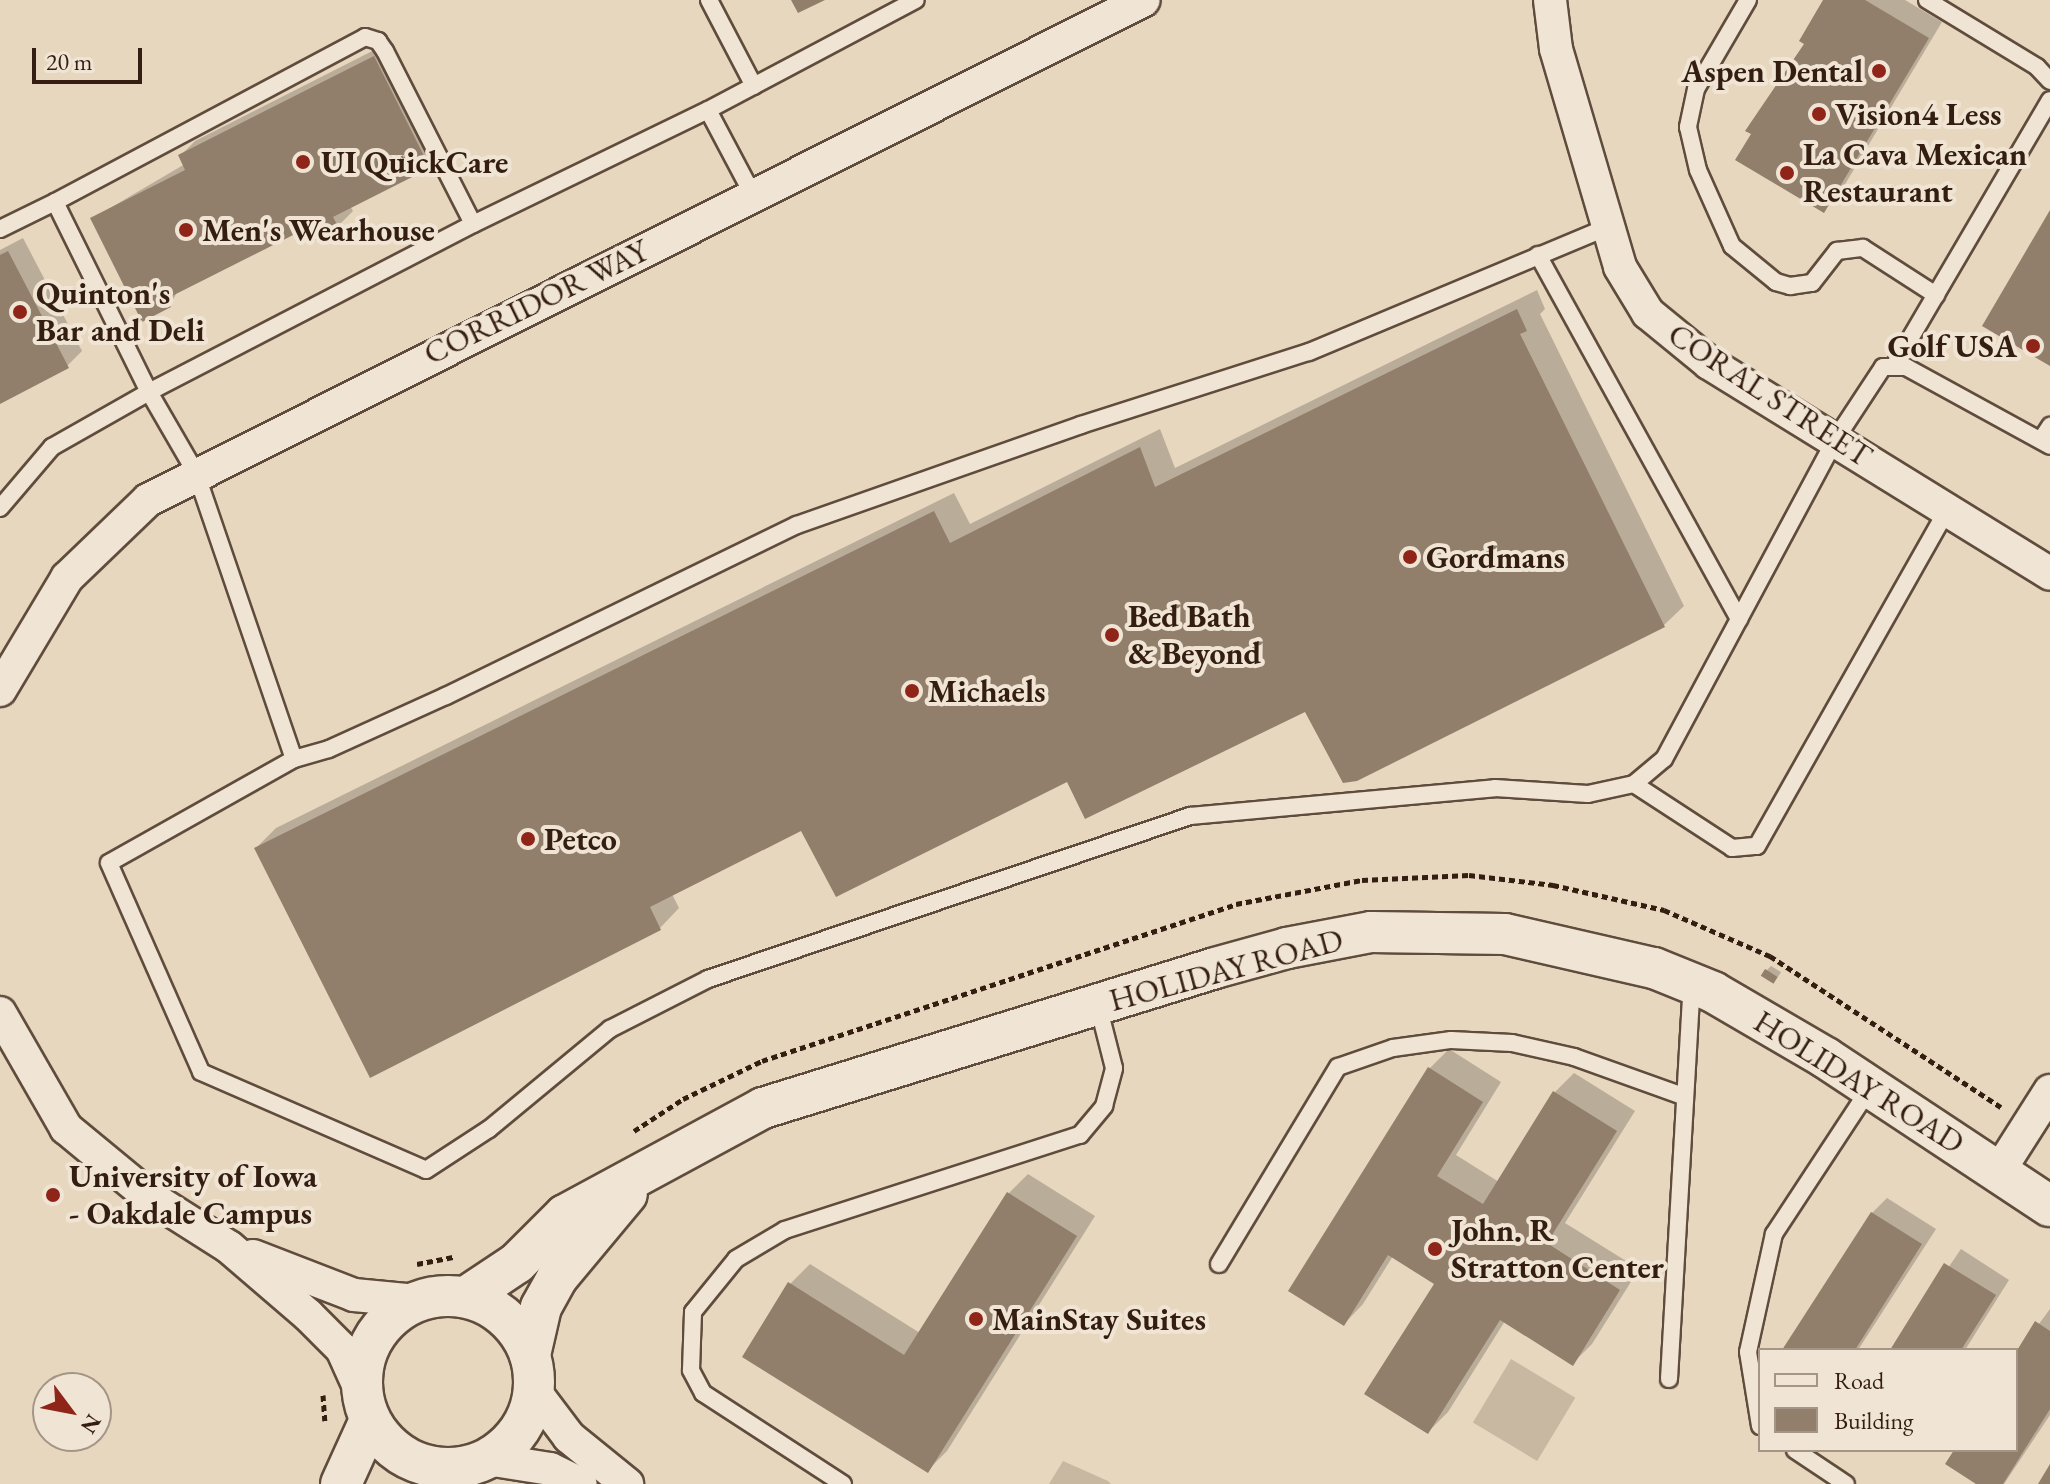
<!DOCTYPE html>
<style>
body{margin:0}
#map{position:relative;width:2050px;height:1484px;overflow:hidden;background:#e8d7bf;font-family:"EB Garamond",serif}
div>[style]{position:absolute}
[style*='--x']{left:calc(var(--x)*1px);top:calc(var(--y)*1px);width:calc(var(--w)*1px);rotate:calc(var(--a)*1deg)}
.green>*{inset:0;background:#c9b8a1;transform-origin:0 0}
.shadow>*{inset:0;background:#0003}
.building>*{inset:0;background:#917e6b;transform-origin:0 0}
.path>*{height:5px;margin-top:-2.5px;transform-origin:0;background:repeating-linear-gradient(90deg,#331e11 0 6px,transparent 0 10px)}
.roads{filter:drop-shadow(2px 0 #604c3c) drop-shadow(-2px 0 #604c3c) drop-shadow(0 2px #604c3c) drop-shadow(0 -2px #604c3c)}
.service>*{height:16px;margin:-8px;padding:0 8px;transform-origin:8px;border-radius:8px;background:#f0e5d5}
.minor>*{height:32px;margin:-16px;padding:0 16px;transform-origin:16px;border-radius:16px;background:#f0e5d5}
.tertiary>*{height:40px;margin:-20px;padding:0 20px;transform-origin:20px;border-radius:20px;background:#f0e5d5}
.tertiary>.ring{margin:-20px;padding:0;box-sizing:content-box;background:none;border:40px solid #f0e5d5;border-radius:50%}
.dots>*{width:22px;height:22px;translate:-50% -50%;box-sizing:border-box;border:4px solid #f0e5d5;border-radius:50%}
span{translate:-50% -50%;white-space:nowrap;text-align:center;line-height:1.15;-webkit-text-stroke:8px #f0e5d5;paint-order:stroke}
.poi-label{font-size:32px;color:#331e11;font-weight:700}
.right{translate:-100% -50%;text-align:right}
.left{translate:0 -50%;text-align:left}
.street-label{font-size:32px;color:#331e11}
.legend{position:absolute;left:1758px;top:1348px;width:260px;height:104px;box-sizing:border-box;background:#f0e5d5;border:2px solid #a49587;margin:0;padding:10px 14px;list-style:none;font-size:24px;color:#331e11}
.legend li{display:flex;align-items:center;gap:16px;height:40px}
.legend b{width:40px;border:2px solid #a49587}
.north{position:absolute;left:32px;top:1372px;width:80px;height:80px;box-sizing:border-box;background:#f0e5d5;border:2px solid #a49587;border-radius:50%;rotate:122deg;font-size:22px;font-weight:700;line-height:32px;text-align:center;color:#331e11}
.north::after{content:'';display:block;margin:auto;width:28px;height:36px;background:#8f2418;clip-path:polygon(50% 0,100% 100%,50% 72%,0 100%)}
.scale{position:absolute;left:32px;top:48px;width:110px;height:36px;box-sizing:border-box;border:4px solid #331e11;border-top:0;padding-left:10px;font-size:24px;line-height:28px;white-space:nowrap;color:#331e11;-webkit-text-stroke:6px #f0e5d5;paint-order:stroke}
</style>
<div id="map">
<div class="green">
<i style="left:1511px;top:1359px;width:75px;height:74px;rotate:31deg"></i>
<i style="clip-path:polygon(1063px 1461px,1108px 1481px,1111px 1484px,1049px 1484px)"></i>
</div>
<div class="shadow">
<i style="clip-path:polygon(1826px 0,1905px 0,1942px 22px,1838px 196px,1823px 211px,1806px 44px)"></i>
<i style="clip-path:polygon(390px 42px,444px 151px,429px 166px,350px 206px,353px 211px,338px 226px,308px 226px,177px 292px,170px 306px,93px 218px,185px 164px,180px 156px,195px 141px)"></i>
<i style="clip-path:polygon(23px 238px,82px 351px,67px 366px,0 402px,0 250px)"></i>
<i style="clip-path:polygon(1537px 290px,1545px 309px,1540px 314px,1684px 606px,1664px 625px,1305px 710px,1068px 780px,802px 828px,672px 894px,679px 908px,660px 928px,256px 848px,276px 828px,954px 493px,970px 524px,1160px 429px,1175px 468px)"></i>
<i style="clip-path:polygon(1771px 966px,1781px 972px,1778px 977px,1766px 971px)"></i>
<i style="clip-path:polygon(1449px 1049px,1501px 1082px,1456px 1155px,1499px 1182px,1554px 1093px,1574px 1073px,1635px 1111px,1565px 1223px,1639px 1269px,1592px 1344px,1572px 1364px,1505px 1321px,1448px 1412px,1428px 1432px,1437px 1283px,1393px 1256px,1363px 1304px,1344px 1324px,1429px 1069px)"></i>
<i style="clip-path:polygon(1028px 1174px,1095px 1216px,947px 1451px,927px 1471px,790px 1284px,810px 1264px,920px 1333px,1008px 1194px)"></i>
<i style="clip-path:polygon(1887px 1198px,1936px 1229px,1858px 1350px,1785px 1350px,1872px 1213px)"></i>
<i style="clip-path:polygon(1961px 1249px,2009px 1280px,1965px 1350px,1892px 1350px)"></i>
<i style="clip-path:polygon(2050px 1309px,2050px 1415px,2004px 1484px,1980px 1484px,1956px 1450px,2016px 1450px,2016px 1355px)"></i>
</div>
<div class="building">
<i style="clip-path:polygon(791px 0,825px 0,798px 13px)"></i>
<i style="clip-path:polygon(1823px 0,1865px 0,1929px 38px,1824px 213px,1735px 160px,1751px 134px,1745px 131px,1804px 44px,1799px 41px)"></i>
<i style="clip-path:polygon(374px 56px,430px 168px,333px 217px,339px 228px,314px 241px,307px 228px,166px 299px,171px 307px,142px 322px,90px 218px,185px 170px,178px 155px)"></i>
<i style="clip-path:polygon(2050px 210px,2050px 366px,1982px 326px)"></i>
<i style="clip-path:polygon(8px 251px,69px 368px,0 404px,0 255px)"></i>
<i style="clip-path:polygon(1517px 309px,1527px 331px,1520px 334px,1665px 627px,1357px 781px,1343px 783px,1305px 712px,1085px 819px,1067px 782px,836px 897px,801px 831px,650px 907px,661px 930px,370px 1078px,254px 848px,934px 511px,950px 543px,1140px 447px,1155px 487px)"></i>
<i style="left:1765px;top:969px;width:15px;height:8px;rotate:32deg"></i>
<i style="clip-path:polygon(1428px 1067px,1483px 1102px,1437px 1176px,1483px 1204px,1553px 1091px,1617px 1131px,1547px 1243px,1620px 1290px,1573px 1366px,1500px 1320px,1428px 1434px,1364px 1394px,1434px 1284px,1388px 1255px,1344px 1326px,1288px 1291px)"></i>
<i style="clip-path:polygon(1007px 1192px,1077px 1236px,928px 1473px,742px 1357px,788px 1282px,904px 1355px)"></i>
<i style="clip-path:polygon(1871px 1212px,1922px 1244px,1855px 1350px,1782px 1350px)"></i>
<i style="clip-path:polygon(1944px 1263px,1996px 1295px,1961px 1350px,1890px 1350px)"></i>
<i style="clip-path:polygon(2035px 1321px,2050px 1331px,2050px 1409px,2003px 1484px,1976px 1484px,1945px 1464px,1954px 1450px,2016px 1450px,2016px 1352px)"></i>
<i style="clip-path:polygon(2050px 1464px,2050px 1484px,2038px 1484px)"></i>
</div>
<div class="path">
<i style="--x:634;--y:1131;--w:59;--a:-33.1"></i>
<i style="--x:683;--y:1099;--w:88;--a:-25.7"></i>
<i style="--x:762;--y:1061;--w:499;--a:-18.3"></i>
<i style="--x:1236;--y:904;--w:128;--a:-10.8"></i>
<i style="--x:1362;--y:880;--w:107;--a:-2.7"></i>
<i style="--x:1469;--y:875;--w:85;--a:6.8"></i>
<i style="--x:1553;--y:885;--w:114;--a:12.7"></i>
<i style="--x:1664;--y:910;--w:116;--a:23.5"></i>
<i style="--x:1770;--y:956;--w:276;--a:33.2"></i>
<i style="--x:417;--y:1264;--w:38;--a:-11"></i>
<i style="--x:323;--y:1395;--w:26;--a:86"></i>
</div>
<div class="roads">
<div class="service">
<i style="--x:709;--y:0;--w:97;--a:62.4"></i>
<i style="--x:1748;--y:0;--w:103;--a:120.3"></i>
<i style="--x:1696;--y:89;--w:39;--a:102"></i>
<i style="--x:1688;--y:127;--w:44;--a:76.9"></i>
<i style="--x:1698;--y:170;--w:83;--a:65.9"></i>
<i style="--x:1732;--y:246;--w:57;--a:39.3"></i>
<i style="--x:1776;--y:282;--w:15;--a:16"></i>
<i style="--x:1790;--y:286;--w:22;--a:-8"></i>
<i style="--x:1812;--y:283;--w:41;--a:-52"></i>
<i style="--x:1837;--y:251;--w:26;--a:-7"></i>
<i style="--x:1863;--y:248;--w:87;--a:32.8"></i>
<i style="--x:1927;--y:0;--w:129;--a:31.3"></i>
<i style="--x:2037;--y:67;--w:19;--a:47"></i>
<i style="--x:708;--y:110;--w:235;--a:-27.9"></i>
<i style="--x:753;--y:195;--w:96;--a:-117.9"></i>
<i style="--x:708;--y:110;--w:261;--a:154.1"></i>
<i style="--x:473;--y:224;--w:365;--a:152.6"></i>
<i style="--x:149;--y:392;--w:94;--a:59.9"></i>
<i style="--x:196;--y:473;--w:302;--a:71.1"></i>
<i style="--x:294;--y:759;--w:36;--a:-16"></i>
<i style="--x:329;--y:749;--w:128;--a:-24.4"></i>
<i style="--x:446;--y:696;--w:390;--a:-26"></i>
<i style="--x:797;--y:525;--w:301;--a:-19.4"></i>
<i style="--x:1081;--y:425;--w:239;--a:-17.8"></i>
<i style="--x:1309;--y:352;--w:324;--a:-22.7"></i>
<i style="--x:55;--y:202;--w:351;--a:-28"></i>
<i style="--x:365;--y:37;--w:14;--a:17"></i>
<i style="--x:378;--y:41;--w:12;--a:55"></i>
<i style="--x:385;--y:51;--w:194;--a:63"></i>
<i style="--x:0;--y:229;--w:61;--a:-26.1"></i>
<i style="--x:55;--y:202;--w:212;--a:63.7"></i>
<i style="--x:149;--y:392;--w:112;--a:150.4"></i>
<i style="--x:52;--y:447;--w:80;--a:130.4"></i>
<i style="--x:1538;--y:255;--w:416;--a:61.1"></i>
<i style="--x:1894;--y:366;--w:308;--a:-59.6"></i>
<i style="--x:2041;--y:440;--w:17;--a:-57"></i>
<i style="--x:294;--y:759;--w:212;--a:150.7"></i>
<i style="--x:109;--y:863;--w:228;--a:66.2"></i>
<i style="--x:201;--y:1072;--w:245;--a:23.5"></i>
<i style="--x:426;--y:1170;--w:75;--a:-33.1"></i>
<i style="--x:489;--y:1129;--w:157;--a:-39.6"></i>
<i style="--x:610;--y:1029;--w:110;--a:-27"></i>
<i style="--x:708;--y:979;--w:509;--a:-18.68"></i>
<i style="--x:1190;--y:816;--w:306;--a:-5.2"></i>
<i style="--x:1495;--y:788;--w:93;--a:3.7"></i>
<i style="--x:1588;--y:794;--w:47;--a:-12.3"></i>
<i style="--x:1634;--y:784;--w:39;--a:-40"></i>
<i style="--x:1664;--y:759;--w:362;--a:-61.8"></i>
<i style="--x:1835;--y:440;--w:87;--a:-56.7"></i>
<i style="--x:1883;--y:367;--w:23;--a:0"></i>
<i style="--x:1906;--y:367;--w:164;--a:28.7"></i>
<i style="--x:1634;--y:784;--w:117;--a:33.1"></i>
<i style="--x:1732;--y:848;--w:25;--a:-5"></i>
<i style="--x:1757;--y:846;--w:387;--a:-60.5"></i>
<i style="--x:1219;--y:1264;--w:230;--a:-58.9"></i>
<i style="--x:1338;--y:1067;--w:58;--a:-19.1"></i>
<i style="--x:1393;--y:1048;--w:59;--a:-7.9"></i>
<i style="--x:1451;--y:1040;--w:61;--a:2.8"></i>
<i style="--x:1512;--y:1043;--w:64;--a:12.7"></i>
<i style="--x:1574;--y:1057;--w:116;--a:19.7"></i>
<i style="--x:1669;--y:1379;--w:395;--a:-86.7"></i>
<i style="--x:1760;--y:1426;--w:75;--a:-99.2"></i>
<i style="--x:1748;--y:1352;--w:121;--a:-77.6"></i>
<i style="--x:1774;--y:1234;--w:175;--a:-56.7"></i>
<i style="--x:1795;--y:1450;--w:61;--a:33.7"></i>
<i style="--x:843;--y:1484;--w:167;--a:-147"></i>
<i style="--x:703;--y:1393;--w:26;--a:-118"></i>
<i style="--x:691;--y:1370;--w:58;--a:-88"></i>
<i style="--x:693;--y:1312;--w:68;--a:-50.9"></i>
<i style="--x:736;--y:1259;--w:57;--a:-30.6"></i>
<i style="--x:785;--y:1230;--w:310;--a:-17.9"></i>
<i style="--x:1080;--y:1135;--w:38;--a:-50"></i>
<i style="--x:1104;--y:1106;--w:39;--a:-75"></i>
<i style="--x:1114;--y:1068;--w:65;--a:-104.3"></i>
</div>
<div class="minor">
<i style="--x:1550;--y:0;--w:49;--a:83"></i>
<i style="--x:1556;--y:49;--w:227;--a:73.6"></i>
<i style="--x:1620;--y:267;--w:54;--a:58.7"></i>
<i style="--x:1648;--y:313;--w:79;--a:39.3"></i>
<i style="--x:1709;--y:363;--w:401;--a:31.7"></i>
<i style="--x:0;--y:690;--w:131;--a:-59.1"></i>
<i style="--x:67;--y:578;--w:112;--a:-43.9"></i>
<i style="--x:148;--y:500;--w:1114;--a:-26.66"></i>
<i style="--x:0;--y:1013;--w:133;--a:60.1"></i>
<i style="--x:66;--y:1128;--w:105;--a:39.6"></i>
<i style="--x:147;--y:1195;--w:97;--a:32.4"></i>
<i style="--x:229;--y:1247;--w:104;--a:40.7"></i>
<i style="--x:308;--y:1315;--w:48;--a:45"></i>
<i style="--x:342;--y:1349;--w:46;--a:65.7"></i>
<i style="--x:1999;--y:1171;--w:95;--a:-57.5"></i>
<i style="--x:253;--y:1256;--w:108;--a:21.1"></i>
<i style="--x:354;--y:1295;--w:63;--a:5.4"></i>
<i style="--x:533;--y:1389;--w:60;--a:53.1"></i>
<i style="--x:569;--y:1437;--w:75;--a:39"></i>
<i style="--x:487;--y:1459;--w:64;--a:9"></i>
<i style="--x:550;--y:1469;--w:34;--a:26"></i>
</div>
<div class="tertiary">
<i class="ring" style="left:362px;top:1296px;width:132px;height:132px"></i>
<i style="--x:466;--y:1297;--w:61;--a:-33.7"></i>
<i style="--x:517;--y:1263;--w:68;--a:-45"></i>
<i style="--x:565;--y:1215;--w:225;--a:-28.4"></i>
<i style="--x:763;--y:1108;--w:473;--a:-17.2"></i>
<i style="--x:1215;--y:968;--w:75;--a:-15.5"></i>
<i style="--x:1287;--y:948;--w:86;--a:-10.8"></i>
<i style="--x:1371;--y:932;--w:134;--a:0.9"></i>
<i style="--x:1505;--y:934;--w:153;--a:12.9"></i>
<i style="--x:1654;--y:968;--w:64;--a:22.1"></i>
<i style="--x:1713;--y:992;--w:131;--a:30.3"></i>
<i style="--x:1826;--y:1058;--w:268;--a:33.5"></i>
<i style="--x:530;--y:1355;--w:49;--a:-77.1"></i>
<i style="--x:541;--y:1307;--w:33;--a:-61"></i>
<i style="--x:557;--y:1278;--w:109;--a:-50.2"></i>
<i style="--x:341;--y:1484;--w:70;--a:-65.6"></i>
</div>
</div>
<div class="dots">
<i style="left:1879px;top:71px;background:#8f2418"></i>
<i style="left:1819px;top:114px;background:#8f2418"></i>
<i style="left:303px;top:162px;background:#8f2418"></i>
<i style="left:1787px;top:173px;background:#8f2418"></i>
<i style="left:186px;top:230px;background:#8f2418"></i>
<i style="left:20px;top:312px;background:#8f2418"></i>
<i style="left:2033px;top:346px;background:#8f2418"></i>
<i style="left:1410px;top:557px;background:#8f2418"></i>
<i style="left:1112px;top:635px;background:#8f2418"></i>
<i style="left:912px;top:691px;background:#8f2418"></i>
<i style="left:528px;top:839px;background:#8f2418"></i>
<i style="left:53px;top:1195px;background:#8f2418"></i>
<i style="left:1435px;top:1249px;background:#8f2418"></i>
<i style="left:976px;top:1319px;background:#8f2418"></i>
</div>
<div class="poi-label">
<span class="right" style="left:1863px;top:71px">Aspen Dental</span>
<span class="left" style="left:1835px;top:114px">Vision4 Less</span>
<span class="left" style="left:1803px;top:173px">La Cava Mexican<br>Restaurant</span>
<span class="left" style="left:321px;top:162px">UI QuickCare</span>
<span class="left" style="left:202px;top:230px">Men's Wearhouse</span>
<span class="left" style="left:36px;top:312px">Quinton's<br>Bar and Deli</span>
<span class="right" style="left:2017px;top:346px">Golf USA</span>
<span class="left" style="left:1426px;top:557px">Gordmans</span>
<span class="left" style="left:1128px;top:635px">Bed Bath<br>&amp; Beyond</span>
<span class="left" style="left:928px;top:691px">Michaels</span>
<span class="left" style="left:544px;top:839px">Petco</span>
<span class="left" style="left:69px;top:1195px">University of Iowa<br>- Oakdale Campus</span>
<span class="left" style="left:1451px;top:1249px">John. R<br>Stratton Center</span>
<span class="left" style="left:992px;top:1319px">MainStay Suites</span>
</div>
<div class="street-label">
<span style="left:536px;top:302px;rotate:-26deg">CORRIDOR WAY</span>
<span style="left:1770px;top:395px;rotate:33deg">CORAL STREET</span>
<span style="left:1226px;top:970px;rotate:-15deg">HOLIDAY ROAD</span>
<span style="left:1859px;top:1082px;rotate:32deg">HOLIDAY ROAD</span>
</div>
<ul class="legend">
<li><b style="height:10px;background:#f0e5d5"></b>Road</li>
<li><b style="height:22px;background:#917e6b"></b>Building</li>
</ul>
<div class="north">N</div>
<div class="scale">20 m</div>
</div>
